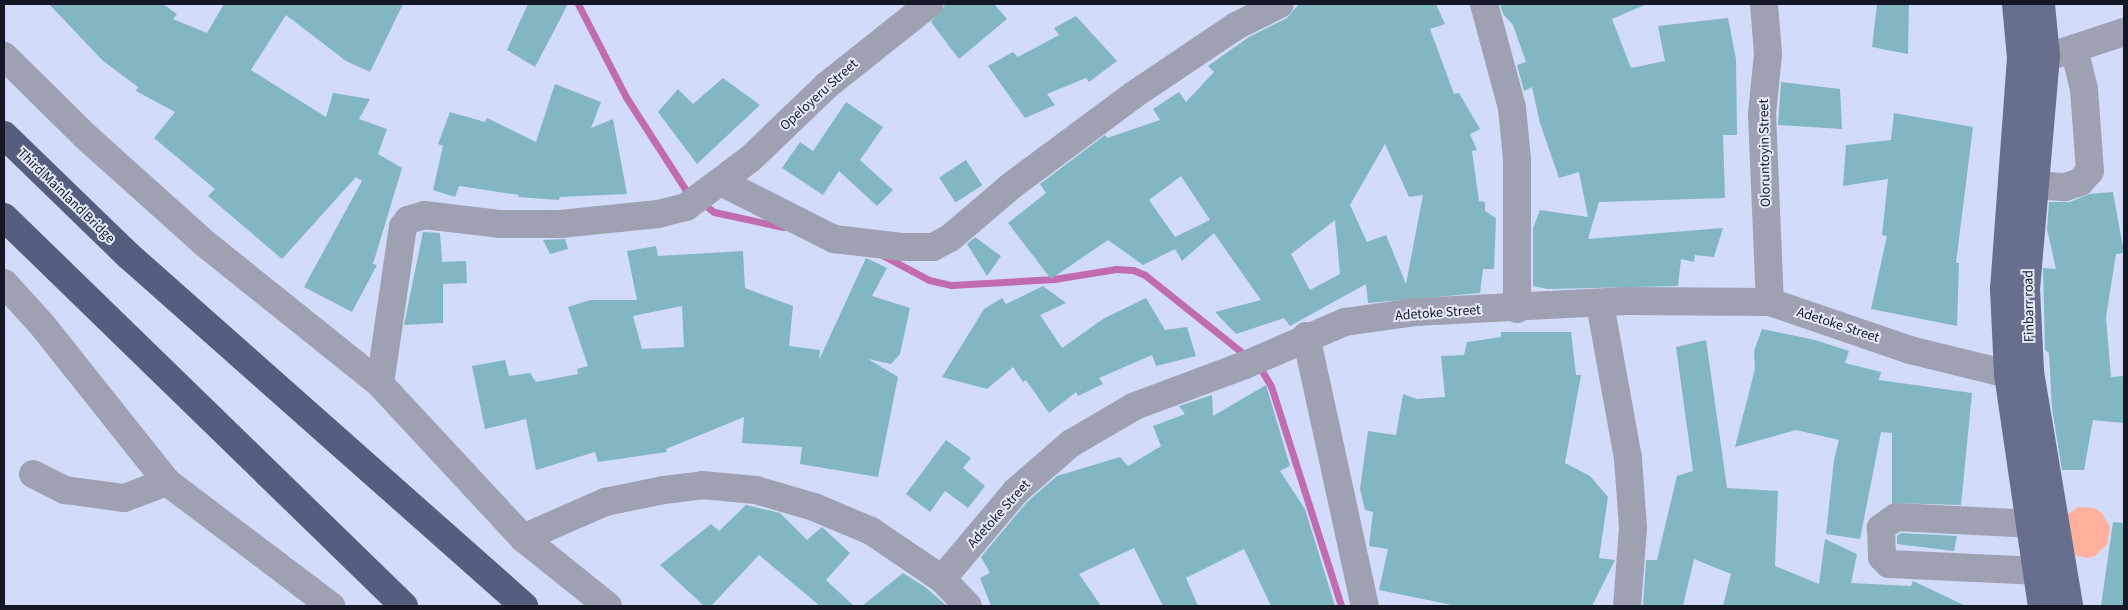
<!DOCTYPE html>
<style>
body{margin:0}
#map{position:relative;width:2128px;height:610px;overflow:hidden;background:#d3dbfb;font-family:"Source Sans 3",sans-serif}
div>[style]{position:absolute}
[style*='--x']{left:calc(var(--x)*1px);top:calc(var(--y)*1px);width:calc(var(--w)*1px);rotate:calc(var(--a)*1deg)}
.green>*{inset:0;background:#ffb19e}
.stream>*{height:7px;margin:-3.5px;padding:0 3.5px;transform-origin:3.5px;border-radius:3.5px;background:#c16cb1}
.building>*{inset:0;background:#82b6c2;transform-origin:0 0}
.minor>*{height:28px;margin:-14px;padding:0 14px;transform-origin:14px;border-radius:14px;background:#9da1b2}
.major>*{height:28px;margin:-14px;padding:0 14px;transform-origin:14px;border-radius:14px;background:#686f8e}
.highway>*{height:28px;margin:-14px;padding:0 14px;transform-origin:14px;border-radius:14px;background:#565e80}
span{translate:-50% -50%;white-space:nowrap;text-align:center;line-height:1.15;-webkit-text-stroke:4px #e4e9f9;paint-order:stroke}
.street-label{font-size:14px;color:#141826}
.frame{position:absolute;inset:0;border:5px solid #141826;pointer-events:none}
</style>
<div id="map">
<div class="green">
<i style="clip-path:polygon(2078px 507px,2094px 508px,2102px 513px,2110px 527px,2107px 544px,2095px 556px,2087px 558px,2070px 554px,2064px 517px)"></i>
</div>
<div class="stream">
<i style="--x:578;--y:4;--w:105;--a:62.7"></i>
<i style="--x:626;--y:97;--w:109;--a:57.3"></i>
<i style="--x:685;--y:189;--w:11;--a:41"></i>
<i style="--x:701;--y:202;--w:16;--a:38"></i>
<i style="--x:714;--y:212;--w:71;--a:12.3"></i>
<i style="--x:882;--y:255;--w:53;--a:28"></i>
<i style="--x:929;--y:280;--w:23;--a:13"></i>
<i style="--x:951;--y:285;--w:103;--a:-3.3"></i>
<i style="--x:1054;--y:279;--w:63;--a:-9.2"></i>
<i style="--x:1116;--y:269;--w:17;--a:3"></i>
<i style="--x:1133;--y:270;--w:13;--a:23"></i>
<i style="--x:1145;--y:275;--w:133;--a:38.6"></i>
<i style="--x:1259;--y:366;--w:23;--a:59"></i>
<i style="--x:1271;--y:386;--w:231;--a:72.3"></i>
</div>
<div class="building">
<i style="clip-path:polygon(49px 4px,163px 4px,177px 14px,173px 19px,207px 33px,224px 4px,403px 4px,370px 72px,346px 61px,286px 15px,251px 70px,326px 117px,333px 93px,370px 99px,359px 119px,387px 129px,378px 154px,402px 168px,373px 264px,377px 265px,352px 312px,304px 287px,362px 181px,356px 177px,282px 259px,208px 196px,215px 189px,154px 138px,175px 112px,136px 91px,138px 87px,102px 60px)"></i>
<i style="clip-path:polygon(528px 4px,568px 4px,535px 67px,507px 50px)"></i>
<i style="clip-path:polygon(946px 4px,994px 4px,1007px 19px,959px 59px,931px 22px)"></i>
<i style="clip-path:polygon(evenodd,1299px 4px,1436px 4px,1445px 24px,1430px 29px,1454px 94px,1459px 93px,1480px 129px,1470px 134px,1477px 150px,1472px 151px,1479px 201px,1485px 202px,1485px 211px,1496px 218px,1494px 269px,1483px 269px,1480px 293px,1368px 303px,1366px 284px,1290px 326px,1284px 318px,1236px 334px,1215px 312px,1261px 300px,1214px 233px,1182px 261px,1175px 249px,1143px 265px,1108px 240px,1051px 279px,1008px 223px,1046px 193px,1040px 184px,1105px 135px,1107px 138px,1160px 120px,1153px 109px,1179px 92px,1186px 102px,1214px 72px,1208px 66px,1249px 37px,1287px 18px,1299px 4px,1385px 144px,1409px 197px,1423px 195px,1406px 284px,1386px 235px,1367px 242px,1350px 205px,1385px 144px,1299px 4px,1181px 176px,1210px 220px,1175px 237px,1149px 200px,1181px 176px,1299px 4px,1335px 220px,1340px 274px,1310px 290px,1291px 254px,1335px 220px)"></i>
<i style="clip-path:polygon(1500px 4px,1647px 4px,1612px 19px,1631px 68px,1665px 61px,1658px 26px,1728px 18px,1736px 59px,1737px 135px,1723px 135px,1725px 198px,1599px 202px,1588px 239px,1723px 228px,1714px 257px,1695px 255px,1694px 262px,1681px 259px,1678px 286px,1548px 289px,1533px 286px,1533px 228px,1540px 210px,1588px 217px,1579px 172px,1559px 178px,1540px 123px,1532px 87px,1524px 91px,1517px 65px,1526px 62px,1513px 25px,1503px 14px)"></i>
<i style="clip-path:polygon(1877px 4px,1909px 4px,1908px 54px,1872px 47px)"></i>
<i style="clip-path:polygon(1076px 16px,1117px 61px,1089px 82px,1086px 78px,1047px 94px,1055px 105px,1025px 118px,988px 66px,1013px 52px,1018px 57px,1059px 35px,1054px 28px)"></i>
<i style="clip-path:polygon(723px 78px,760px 105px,697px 164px,658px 112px,678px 89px,693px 104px)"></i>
<i style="clip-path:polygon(1781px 82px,1840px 89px,1842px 129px,1778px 125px)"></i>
<i style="clip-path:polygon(555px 84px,601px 102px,591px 128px,613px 119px,627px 194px,560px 197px,559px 200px,518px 197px,519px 195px,459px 186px,455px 197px,433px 190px,443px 146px,438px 144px,450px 112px,485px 122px,487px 118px,536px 142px)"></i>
<i style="clip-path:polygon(846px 102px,883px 127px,860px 160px,893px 190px,877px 206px,839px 171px,823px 195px,782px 168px,800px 142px,813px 151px)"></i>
<i style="clip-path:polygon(1894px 113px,1973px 127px,1956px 263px,1959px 263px,1957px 326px,1871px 309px,1887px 236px,1882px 235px,1888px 179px,1843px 186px,1846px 145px,1891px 140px)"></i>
<i style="left:966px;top:160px;width:30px;height:32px;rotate:57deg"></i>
<i style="clip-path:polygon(2113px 192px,2124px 253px,2116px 254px,2106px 317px,2111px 377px,2124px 376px,2124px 423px,2093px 420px,2084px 470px,2062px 470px,2052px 409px,2049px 353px,2045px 350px,2043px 268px,2056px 269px,2047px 229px,2049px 202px,2070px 202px,2089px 194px)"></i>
<i style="clip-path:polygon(423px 232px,440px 233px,442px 262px,466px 261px,467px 283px,443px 284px,443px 323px,404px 325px)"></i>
<i style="clip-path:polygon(975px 237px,1001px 256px,987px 276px,967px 244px)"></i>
<i style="clip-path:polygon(565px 239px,568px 249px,550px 254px,543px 240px)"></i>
<i style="clip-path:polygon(evenodd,656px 246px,658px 256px,743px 251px,745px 288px,793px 306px,789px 346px,820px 350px,819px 360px,866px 258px,887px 268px,872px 296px,910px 308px,900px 354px,891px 364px,868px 359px,898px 377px,878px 477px,800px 464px,802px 447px,742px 443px,744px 417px,666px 449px,667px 452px,598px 462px,595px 452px,536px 470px,526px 419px,485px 429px,472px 366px,505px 360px,509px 376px,530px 373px,536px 382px,578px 374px,577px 369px,588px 366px,568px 307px,590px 300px,637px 300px,627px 251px,656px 246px,682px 306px,684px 347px,642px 349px,633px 316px,682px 306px)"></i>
<i style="clip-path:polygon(1043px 286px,1066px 303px,1040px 315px,1062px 348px,1103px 319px,1146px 298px,1165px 330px,1187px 327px,1196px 356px,1156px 366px,1152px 355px,1099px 378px,1103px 384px,1078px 396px,1076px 392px,1049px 413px,1026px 380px,1023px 382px,1013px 367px,987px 389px,942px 377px,984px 309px,1002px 298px,1006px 304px)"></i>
<i style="clip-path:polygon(1762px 329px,1815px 340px,1849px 351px,1845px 363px,1881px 372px,1879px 380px,1972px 393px,1961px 505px,1892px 503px,1892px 433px,1881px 432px,1860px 539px,1826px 534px,1834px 460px,1839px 440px,1796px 430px,1735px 447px,1755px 369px,1754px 351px)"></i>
<i style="clip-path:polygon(1501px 332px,1571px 332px,1576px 375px,1581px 375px,1565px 463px,1590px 476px,1608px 497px,1599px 558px,1615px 560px,1592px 606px,1457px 606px,1379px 590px,1388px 549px,1369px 546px,1373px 512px,1365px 510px,1360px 489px,1368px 431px,1396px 435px,1403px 394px,1417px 399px,1445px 397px,1441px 356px,1464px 355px,1467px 342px,1501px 337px)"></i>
<i style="clip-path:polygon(1706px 340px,1727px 488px,1778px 491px,1775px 566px,1819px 584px,1825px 539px,1857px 554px,1851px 583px,1911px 586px,1913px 581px,1966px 606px,1723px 606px,1731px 574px,1694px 559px,1683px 606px,1643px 606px,1646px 560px,1657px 560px,1677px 476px,1693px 471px,1676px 347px)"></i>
<i style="clip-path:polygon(1266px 385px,1290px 466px,1280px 471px,1305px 509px,1335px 606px,1271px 606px,1244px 549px,1186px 578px,1198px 606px,1163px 606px,1134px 548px,1079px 574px,1101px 606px,991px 606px,980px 578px,990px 573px,981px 557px,1027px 502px,1057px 476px,1120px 457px,1128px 466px,1161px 446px,1153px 426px,1185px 414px,1179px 406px,1212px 395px,1213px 416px)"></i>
<i style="clip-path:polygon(946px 440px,971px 458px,963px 468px,985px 486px,968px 508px,945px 491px,930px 512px,906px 494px)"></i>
<i style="clip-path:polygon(746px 505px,780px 513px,807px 540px,822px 527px,850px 553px,826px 580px,854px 606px,820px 606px,759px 555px,711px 606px,704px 606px,660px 565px,711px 524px,719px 531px)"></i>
<i style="clip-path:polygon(2113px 522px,2124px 523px,2124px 606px,2101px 606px)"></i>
<i style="clip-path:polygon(1901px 533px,1957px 536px,1954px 551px,1897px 544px,1897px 536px)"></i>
<i style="clip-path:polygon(903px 573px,925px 587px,947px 606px,862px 606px)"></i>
</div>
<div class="minor">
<i style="--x:1484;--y:4;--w:108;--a:74.9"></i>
<i style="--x:1512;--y:108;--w:51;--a:84.4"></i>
<i style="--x:1517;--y:159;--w:150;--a:90"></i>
<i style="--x:1764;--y:4;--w:50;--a:85.4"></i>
<i style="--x:1768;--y:54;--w:60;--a:95.7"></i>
<i style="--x:1762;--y:114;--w:188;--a:87.6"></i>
<i style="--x:2057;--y:54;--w:71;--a:-18.2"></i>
<i style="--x:4;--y:56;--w:114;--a:44.6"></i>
<i style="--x:85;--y:136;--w:159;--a:41.9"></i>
<i style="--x:203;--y:242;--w:227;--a:38.7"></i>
<i style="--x:380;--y:384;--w:210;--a:47.1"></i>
<i style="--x:523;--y:538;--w:109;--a:38.7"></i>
<i style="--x:721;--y:182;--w:127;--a:26.8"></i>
<i style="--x:834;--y:239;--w:68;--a:6.7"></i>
<i style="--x:902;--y:247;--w:31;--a:0"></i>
<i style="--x:933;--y:247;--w:19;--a:-28"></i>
<i style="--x:950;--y:238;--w:80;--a:-40.4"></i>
<i style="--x:1011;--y:186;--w:154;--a:-36.6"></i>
<i style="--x:1135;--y:94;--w:122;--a:-34"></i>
<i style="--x:1236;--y:26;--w:49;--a:-26.6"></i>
<i style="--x:2034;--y:185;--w:31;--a:4"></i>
<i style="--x:2065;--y:187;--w:16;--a:-18"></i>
<i style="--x:2080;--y:182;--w:15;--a:-48"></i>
<i style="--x:2090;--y:171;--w:82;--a:-94.2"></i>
<i style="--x:2084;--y:89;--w:41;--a:-104"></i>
<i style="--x:4;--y:283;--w:58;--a:47.8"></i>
<i style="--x:43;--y:326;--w:199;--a:51.5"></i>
<i style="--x:167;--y:482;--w:206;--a:37.1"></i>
<i style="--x:1600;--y:304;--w:157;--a:79.7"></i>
<i style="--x:1628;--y:458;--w:69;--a:85.9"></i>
<i style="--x:1633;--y:527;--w:79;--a:94.3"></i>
<i style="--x:1306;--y:336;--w:276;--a:77.7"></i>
<i style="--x:380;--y:384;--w:159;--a:-81.7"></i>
<i style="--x:403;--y:227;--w:9;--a:-54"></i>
<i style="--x:408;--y:220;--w:17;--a:-17"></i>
<i style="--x:424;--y:215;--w:78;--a:6.7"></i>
<i style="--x:501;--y:224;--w:59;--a:0"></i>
<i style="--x:560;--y:224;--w:99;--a:-5.8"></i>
<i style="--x:658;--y:214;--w:29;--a:-14"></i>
<i style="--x:686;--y:207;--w:80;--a:-36.9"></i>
<i style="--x:750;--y:159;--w:105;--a:-43.8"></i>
<i style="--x:826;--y:86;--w:132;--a:-38.5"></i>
<i style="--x:33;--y:474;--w:36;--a:27"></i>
<i style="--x:65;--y:490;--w:60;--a:7.7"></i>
<i style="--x:124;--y:498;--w:46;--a:-20.4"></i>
<i style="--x:2053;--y:525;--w:157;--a:-177.1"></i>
<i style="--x:1896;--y:517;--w:19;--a:144"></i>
<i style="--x:1881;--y:528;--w:29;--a:88"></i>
<i style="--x:1882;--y:557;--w:10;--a:45"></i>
<i style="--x:1889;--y:564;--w:147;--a:2.7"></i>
<i style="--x:2036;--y:571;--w:24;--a:-7"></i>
<i style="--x:523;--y:538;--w:90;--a:-23.7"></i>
<i style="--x:605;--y:502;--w:60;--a:-11.5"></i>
<i style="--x:664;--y:490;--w:38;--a:-7"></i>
<i style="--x:702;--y:485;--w:54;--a:5.3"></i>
<i style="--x:756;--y:490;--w:60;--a:16.3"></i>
<i style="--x:814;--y:507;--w:62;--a:22.8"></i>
<i style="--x:871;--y:531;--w:86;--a:34.1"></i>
<i style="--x:942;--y:579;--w:37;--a:46"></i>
<i style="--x:942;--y:579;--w:115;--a:-49.9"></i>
<i style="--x:1016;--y:491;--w:72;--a:-41"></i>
<i style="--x:1070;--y:444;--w:75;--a:-30.3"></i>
<i style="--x:1135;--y:406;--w:117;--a:-20.4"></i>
<i style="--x:1245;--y:365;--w:109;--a:-23.3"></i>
<i style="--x:1345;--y:322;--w:72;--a:-8"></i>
<i style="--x:1416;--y:312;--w:211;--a:-3"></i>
<i style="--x:1627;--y:301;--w:143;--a:0.4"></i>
<i style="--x:1770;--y:302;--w:148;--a:18.9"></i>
<i style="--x:1910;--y:350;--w:101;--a:13.8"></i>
</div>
<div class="major">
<i style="--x:2016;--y:4;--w:54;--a:84.7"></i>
<i style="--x:2021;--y:58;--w:232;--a:94.2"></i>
<i style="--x:2004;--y:289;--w:85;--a:87.3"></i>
<i style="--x:2008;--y:374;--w:234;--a:81.7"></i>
<i style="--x:2041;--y:4;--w:52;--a:84.5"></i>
<i style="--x:2046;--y:56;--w:234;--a:94.9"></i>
<i style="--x:2026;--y:289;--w:83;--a:87.2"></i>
<i style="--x:2030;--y:372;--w:237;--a:80.5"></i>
</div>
<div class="highway">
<i style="--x:4;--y:135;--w:174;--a:44.1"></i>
<i style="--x:129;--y:256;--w:528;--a:41.54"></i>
<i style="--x:4;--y:217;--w:558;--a:44.2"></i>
</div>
<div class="street-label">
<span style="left:819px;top:95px;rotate:-42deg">Opeloyeru Street</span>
<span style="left:1765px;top:153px;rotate:-91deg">Oloruntoyin Street</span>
<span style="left:66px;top:196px;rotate:44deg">Third Mainland Bridge</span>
<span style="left:2029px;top:306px;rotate:-91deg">Finbarr road</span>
<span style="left:1438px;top:313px;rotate:-4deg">Adetoke Street</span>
<span style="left:1838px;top:325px;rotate:18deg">Adetoke Street</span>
<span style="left:999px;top:514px;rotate:-48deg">Adetoke Street</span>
</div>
<div class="frame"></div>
</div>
